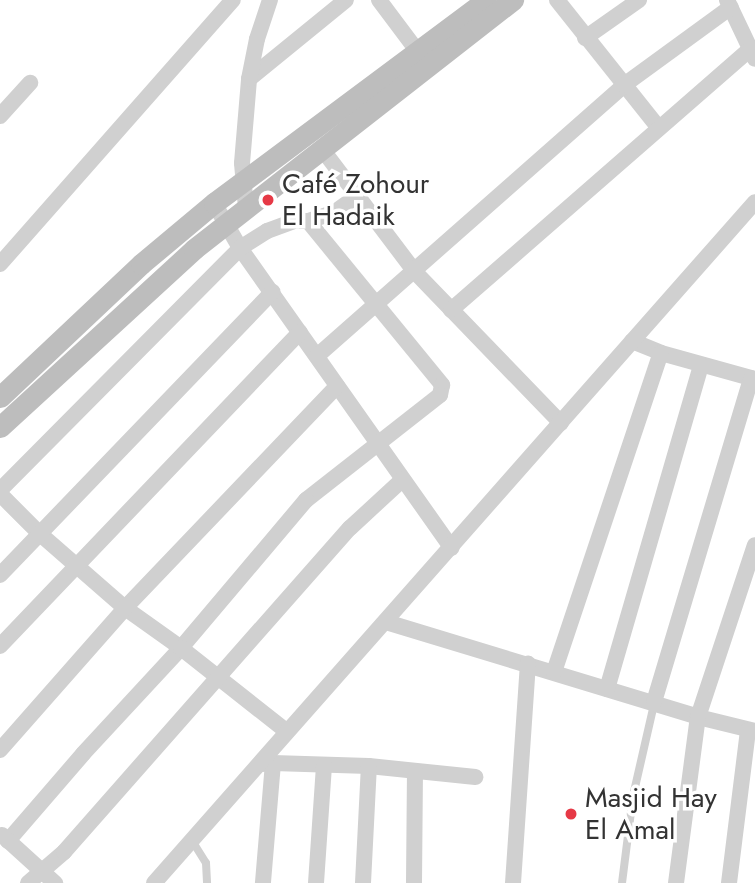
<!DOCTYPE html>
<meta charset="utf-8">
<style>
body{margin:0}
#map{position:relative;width:755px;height:883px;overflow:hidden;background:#fff;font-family:Jost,sans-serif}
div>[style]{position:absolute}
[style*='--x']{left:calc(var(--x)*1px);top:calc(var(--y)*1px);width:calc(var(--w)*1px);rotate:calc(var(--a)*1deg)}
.lane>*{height:8px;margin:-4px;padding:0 4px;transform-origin:4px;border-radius:4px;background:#d0d0d0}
.street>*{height:16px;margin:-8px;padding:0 8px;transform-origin:8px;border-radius:8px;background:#d0d0d0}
.secondary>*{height:21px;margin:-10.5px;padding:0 10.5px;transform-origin:10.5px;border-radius:10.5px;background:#bdbdbd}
.dots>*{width:19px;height:19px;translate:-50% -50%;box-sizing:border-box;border:4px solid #fff;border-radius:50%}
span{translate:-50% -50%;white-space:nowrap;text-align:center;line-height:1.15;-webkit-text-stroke:7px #fff;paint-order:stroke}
.poi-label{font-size:28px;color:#333}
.left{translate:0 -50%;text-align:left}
</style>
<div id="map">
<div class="lane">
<i style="--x:191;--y:839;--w:28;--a:58"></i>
<i style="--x:206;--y:863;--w:20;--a:87"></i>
<i style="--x:622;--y:883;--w:88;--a:-82.8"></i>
<i style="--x:633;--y:796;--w:94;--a:-77.1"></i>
</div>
<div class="street">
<i style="--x:379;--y:0;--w:65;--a:53.1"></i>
<i style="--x:557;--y:0;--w:162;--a:51.5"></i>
<i style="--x:727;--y:0;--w:65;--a:64.6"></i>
<i style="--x:585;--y:38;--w:66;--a:-35.1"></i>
<i style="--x:249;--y:79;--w:125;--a:-39.2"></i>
<i style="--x:0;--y:116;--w:45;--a:-47.7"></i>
<i style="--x:322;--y:149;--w:154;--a:52.9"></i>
<i style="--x:415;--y:272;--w:210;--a:46"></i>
<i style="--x:214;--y:203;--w:52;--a:60"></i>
<i style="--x:240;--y:248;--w:367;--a:54.8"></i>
<i style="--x:246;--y:208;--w:45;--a:-95.1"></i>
<i style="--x:242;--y:163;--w:84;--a:-85.2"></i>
<i style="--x:249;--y:79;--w:41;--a:-78.7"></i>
<i style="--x:257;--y:39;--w:41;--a:-71.6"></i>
<i style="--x:308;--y:221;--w:28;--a:-18"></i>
<i style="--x:335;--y:212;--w:27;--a:-36"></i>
<i style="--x:0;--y:264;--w:352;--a:-48.6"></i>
<i style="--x:451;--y:310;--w:398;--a:-41.1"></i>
<i style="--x:632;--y:341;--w:31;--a:22"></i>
<i style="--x:661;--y:353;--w:98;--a:15.5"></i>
<i style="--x:317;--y:356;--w:409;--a:-41.4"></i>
<i style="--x:624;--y:85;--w:132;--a:-36.1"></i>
<i style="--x:0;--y:490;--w:341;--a:-45.2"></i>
<i style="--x:240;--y:248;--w:32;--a:-32"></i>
<i style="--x:267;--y:231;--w:29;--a:-20"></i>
<i style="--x:294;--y:221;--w:14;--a:0"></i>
<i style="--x:308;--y:221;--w:212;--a:50.7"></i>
<i style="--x:442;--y:385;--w:10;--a:101"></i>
<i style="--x:440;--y:395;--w:170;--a:141.9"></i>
<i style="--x:306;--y:500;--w:194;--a:130.2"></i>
<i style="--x:181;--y:648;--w:144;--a:132.8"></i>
<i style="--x:83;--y:754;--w:115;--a:130.8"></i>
<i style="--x:0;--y:494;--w:55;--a:45"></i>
<i style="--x:39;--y:533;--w:114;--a:41.1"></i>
<i style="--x:125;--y:608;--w:69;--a:35.5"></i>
<i style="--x:181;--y:648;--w:134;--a:38.3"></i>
<i style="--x:0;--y:575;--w:393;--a:-46.1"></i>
<i style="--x:386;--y:622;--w:326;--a:16.9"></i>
<i style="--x:698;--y:717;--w:59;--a:13.8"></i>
<i style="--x:0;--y:646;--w:434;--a:-46.3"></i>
<i style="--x:554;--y:672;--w:336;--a:-71.5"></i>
<i style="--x:607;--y:689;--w:337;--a:-73.8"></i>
<i style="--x:654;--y:702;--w:338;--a:-73.3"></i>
<i style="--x:0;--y:750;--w:189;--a:-48.6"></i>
<i style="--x:125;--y:608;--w:307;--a:-46.3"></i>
<i style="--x:273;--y:763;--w:96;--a:1.8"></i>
<i style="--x:369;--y:766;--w:107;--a:5.9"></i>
<i style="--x:262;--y:764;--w:11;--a:-5"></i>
<i style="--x:273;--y:763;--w:120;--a:94.8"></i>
<i style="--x:2;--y:835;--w:72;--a:42.2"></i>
<i style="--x:28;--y:883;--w:48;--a:-40.7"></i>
<i style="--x:64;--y:852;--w:432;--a:-48.6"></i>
<i style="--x:350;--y:528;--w:71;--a:-42.7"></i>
<i style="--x:154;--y:883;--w:908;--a:-48.57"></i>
<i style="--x:316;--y:883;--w:118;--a:-86.1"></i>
<i style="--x:363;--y:883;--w:117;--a:-87.1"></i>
<i style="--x:414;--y:883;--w:112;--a:-89.5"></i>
<i style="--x:513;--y:883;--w:220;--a:-86.1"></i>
<i style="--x:676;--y:883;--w:167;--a:-82.5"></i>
<i style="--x:698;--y:717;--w:181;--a:-71.7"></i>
<i style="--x:729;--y:883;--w:154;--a:-82.9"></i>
</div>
<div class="secondary">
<i style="--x:0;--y:397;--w:194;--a:-43.3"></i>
<i style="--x:141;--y:264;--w:95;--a:-39.9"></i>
<i style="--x:214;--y:203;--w:339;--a:-36.7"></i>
<i style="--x:0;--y:427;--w:263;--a:-42.5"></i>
<i style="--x:194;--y:249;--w:405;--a:-38"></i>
</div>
<div class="dots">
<i style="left:268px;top:200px;background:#e63946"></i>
<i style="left:571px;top:814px;background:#e63946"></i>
</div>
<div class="poi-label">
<span class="left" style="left:282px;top:200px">Café Zohour<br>El Hadaik</span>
<span class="left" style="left:585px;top:814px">Masjid Hay<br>El Amal</span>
</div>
</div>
